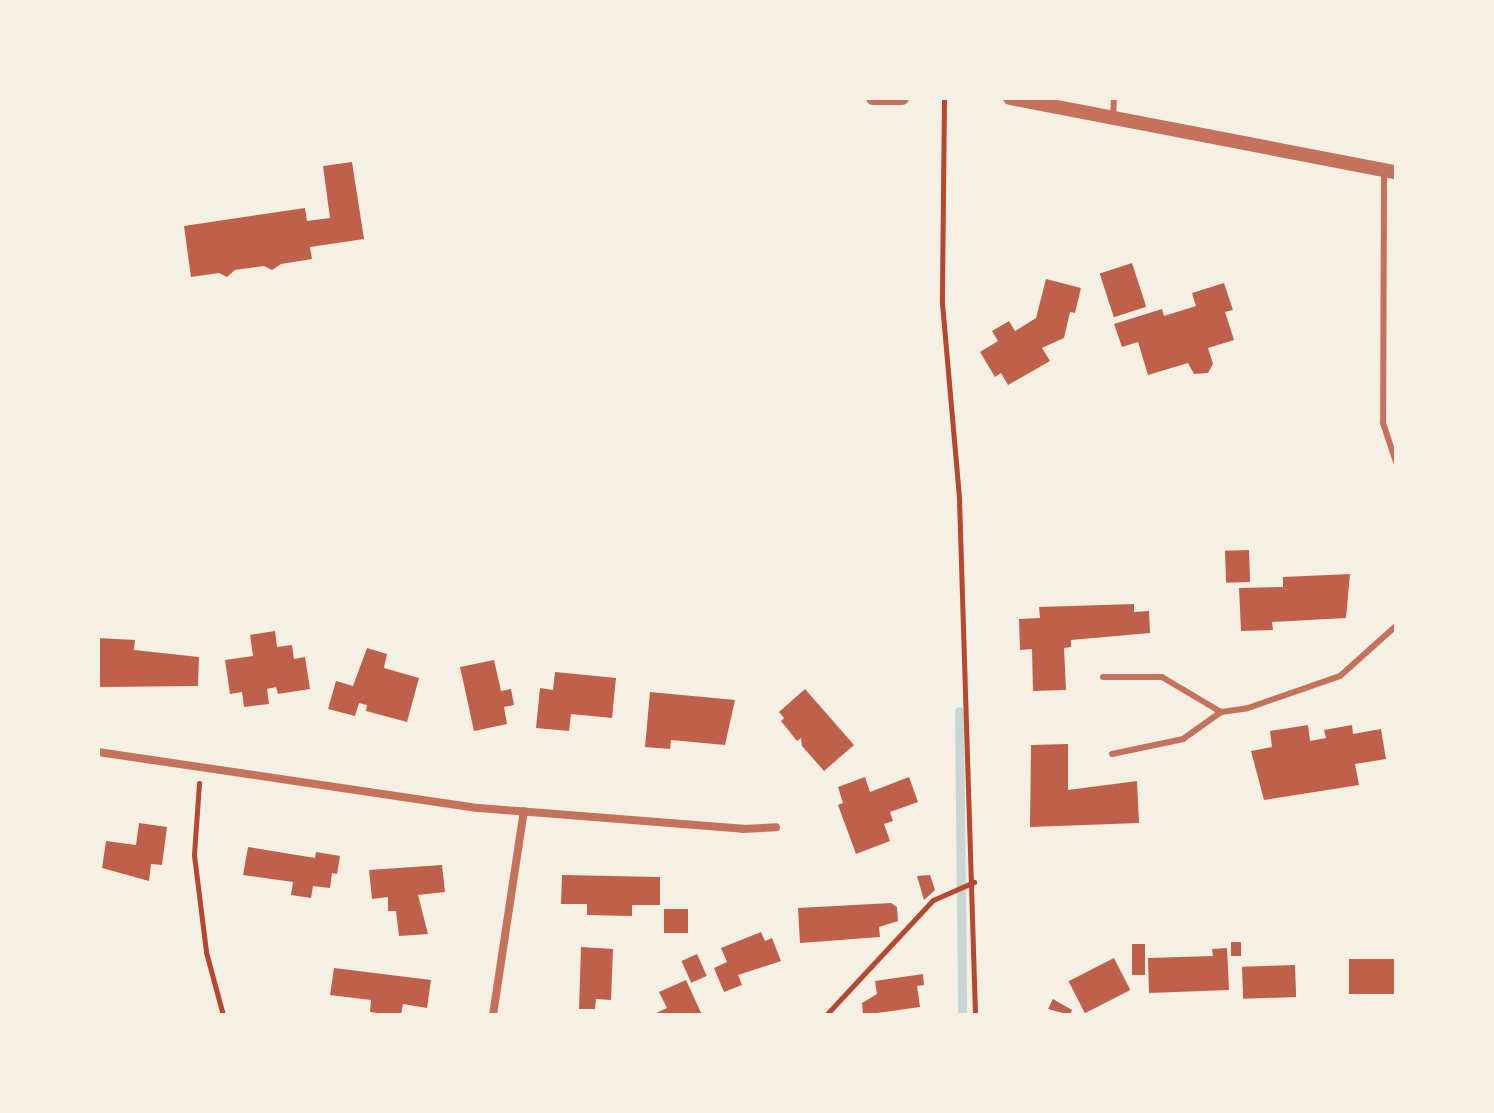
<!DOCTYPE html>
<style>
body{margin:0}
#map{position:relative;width:1494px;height:1113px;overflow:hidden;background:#f6efe4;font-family:"Varela Round",sans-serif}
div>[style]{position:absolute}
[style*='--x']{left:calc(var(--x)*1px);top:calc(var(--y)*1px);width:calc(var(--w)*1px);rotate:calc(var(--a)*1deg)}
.stream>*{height:9px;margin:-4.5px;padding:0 4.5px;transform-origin:4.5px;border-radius:4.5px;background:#c9d6d2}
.building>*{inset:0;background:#bf614a;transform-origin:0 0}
.path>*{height:5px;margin:-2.5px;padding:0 2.5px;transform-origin:2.5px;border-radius:2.5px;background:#b5482f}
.service>*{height:6px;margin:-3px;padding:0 3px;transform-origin:3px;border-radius:3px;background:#c5725c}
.minor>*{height:8px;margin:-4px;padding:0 4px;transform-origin:4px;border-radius:4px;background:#c5725c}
.tertiary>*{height:14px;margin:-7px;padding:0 7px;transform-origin:7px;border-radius:7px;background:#c5725c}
span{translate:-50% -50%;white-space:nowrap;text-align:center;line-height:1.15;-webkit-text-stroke:6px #f6efe4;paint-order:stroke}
.frame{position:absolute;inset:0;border:100px solid #f6efe4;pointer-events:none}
</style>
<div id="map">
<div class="stream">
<i style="--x:959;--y:711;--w:304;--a:89.4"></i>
</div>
<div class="building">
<i style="clip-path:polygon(352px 162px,364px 239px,310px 247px,312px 259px,281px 264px,272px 270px,264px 266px,235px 270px,227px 277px,219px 273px,191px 277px,184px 226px,305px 208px,307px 221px,330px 218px,323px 166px)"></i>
<i style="left:1132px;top:263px;width:46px;height:34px;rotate:72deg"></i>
<i style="clip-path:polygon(1046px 279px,1081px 288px,1075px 313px,1070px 312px,1064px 338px,1042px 348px,1050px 361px,1008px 385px,1001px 373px,995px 377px,980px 352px,998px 341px,992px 331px,1009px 321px,1015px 331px,1036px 318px)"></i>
<i style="clip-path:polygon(1224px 283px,1233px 310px,1225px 312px,1234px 340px,1208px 348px,1213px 364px,1208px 373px,1194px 374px,1188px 363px,1148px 375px,1138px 342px,1122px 347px,1114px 324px,1162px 309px,1164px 316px,1196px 306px,1192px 293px)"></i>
<i style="left:1249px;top:550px;width:32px;height:24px;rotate:88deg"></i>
<i style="clip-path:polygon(1350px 574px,1346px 618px,1272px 622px,1273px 630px,1241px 631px,1239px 588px,1283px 587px,1283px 577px)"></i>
<i style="clip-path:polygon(1134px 604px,1134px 612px,1149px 611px,1150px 633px,1071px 640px,1071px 647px,1064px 648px,1066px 690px,1033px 691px,1032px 649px,1020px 650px,1019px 619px,1040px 618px,1039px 607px)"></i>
<i style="clip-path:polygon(275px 631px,277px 647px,292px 645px,294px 659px,305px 657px,310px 689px,278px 694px,276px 687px,267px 689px,269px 704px,244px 707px,242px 692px,230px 694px,225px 660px,253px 656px,250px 635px)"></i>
<i style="clip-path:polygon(98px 638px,135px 640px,134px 650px,199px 657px,198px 686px,98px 687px)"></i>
<i style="clip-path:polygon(367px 648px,387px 654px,384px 668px,419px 678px,407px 722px,366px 711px,367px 705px,359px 703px,355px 716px,328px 709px,336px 681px,353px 686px)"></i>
<i style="clip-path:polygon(494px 660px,501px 691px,511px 689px,514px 705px,504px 707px,507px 724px,474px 731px,460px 667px)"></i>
<i style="clip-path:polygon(555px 672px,616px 678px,612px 718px,571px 714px,569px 731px,536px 728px,540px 688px,553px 690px)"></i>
<i style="clip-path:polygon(805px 689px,854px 745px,824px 771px,802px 746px,801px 738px,797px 741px,781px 721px,784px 718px,779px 712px)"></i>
<i style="clip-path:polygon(650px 692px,735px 700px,725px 745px,671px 740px,670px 749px,645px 747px)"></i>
<i style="clip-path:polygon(1308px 725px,1310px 741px,1326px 738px,1324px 730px,1352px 725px,1353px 734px,1381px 729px,1386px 759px,1355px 764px,1359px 785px,1264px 800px,1251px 751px,1272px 747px,1270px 731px)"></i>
<i style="clip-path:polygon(1068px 744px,1068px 790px,1137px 781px,1139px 823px,1030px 827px,1031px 745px)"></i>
<i style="clip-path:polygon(865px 777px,870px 792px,909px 777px,918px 802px,890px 812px,893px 821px,884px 824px,890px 841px,856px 854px,838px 805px,843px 803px,838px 787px)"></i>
<i style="clip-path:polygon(139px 823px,167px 827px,162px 865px,151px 864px,149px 881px,102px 868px,106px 841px,136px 845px)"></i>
<i style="clip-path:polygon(248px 847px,315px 858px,316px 852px,340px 856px,337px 874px,332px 873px,330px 888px,313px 886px,311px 898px,291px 895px,293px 882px,243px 875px)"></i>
<i style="clip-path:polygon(442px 865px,445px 892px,418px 895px,428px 934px,399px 936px,396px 911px,388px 911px,388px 897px,372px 899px,369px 870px)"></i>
<i style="clip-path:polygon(562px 875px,660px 877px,660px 905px,632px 905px,632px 916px,587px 915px,587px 904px,561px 904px)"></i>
<i style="clip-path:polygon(930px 875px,935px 890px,924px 900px,917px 876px)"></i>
<i style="clip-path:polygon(891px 903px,897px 907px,898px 921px,879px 927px,880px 937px,800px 943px,798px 908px)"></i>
<i style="left:664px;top:909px;width:24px;height:24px"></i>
<i style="clip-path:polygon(761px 932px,765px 941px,772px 938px,781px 961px,738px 975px,742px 985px,724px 992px,714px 968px,727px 962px,721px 948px)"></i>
<i style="left:1231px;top:942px;width:10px;height:14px"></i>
<i style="left:1132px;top:944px;width:13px;height:31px"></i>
<i style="clip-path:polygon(581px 947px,613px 949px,611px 1000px,596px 999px,595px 1009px,579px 1009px)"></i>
<i style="clip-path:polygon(1227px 948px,1229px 990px,1149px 993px,1148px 958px,1213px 956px,1212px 949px)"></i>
<i style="left:697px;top:954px;width:24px;height:17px;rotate:66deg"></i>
<i style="left:1114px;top:958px;width:36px;height:51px;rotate:63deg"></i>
<i style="left:1396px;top:959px;width:35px;height:47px;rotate:90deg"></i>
<i style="left:1295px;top:965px;width:32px;height:53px;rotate:88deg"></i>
<i style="clip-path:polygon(334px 968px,431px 980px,427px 1008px,403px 1004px,401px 1015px,390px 1015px,370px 1012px,371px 1000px,330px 995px)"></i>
<i style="clip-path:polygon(923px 974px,924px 985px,917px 986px,920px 1007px,863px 1015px,862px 1003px,877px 994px,875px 981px)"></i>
<i style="clip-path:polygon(686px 980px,702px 1015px,652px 1015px,667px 1008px,659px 992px)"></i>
<i style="clip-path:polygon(1053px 999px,1072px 1010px,1070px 1015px,1048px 1009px)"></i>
</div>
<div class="path">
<i style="--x:944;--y:98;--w:205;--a:90.6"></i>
<i style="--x:942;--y:303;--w:197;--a:85"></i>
<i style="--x:959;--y:499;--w:516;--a:88.22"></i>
<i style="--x:199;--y:783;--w:72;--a:94"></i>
<i style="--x:194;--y:855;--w:98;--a:82.9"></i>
<i style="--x:206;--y:952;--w:65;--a:74.9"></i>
<i style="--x:826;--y:1015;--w:157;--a:-47.1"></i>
<i style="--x:933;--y:900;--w:45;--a:-23.7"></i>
</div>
<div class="service">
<i style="--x:1113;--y:117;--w:19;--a:-87"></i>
<i style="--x:1384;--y:171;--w:252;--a:90.2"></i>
<i style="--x:1383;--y:423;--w:41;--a:71.6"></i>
<i style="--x:1103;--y:677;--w:59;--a:0"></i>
<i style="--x:1162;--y:677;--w:69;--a:30.7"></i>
<i style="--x:1221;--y:712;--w:27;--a:-8"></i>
<i style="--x:1248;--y:708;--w:97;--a:-19.2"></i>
<i style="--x:1340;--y:676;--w:75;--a:-41.8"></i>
<i style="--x:1112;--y:754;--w:73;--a:-11.9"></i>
<i style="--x:1183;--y:739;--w:47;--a:-35.4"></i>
</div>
<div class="minor">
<i style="--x:98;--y:752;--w:385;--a:8.4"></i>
<i style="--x:479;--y:808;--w:265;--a:4.5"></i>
<i style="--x:743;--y:829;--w:33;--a:-3"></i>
<i style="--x:493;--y:1015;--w:206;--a:-81.4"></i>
</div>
<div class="tertiary">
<i style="--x:873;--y:98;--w:29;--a:0"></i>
<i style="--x:1010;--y:98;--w:393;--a:10.9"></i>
</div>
<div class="frame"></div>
</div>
